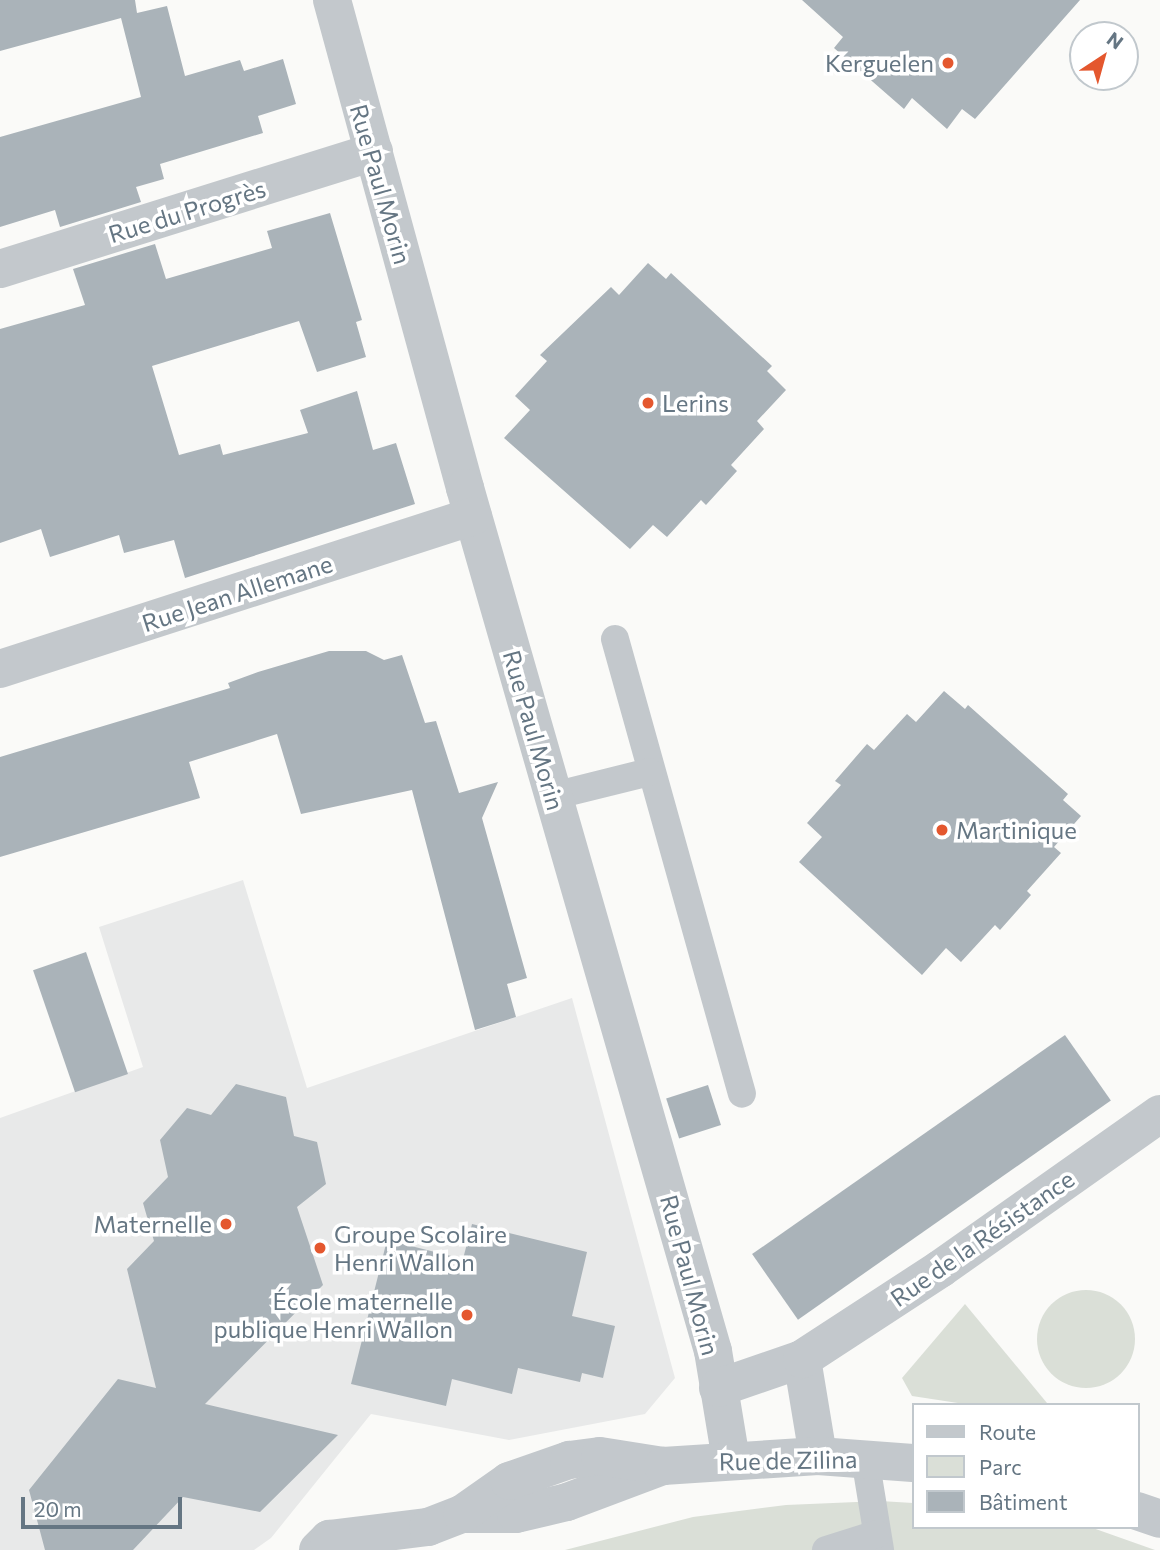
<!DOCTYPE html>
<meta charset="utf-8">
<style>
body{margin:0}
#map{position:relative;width:1160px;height:1550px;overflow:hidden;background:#fafaf8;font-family:Commissioner,sans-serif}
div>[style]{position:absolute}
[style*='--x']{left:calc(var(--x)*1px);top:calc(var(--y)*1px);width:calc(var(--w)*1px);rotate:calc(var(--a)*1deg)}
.built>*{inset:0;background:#e8e9e9}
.green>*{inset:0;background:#dadfd7}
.round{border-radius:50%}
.building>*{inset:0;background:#aab3b9;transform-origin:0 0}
.service>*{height:28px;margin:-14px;padding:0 14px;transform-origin:14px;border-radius:14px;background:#c3c8cc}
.minor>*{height:38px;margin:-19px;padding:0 19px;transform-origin:19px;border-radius:19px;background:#c3c8cc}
.dots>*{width:19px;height:19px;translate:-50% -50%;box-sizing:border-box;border:4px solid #fff;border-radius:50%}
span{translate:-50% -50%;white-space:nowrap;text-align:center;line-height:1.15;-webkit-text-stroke:7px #fff;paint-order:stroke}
.poi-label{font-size:24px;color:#657683}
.right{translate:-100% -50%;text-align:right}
.left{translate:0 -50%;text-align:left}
.street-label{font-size:24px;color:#657683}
.legend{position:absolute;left:912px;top:1403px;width:228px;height:126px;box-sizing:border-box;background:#fff;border:2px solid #c1c8cd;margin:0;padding:9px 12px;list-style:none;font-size:21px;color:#657683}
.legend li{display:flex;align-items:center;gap:14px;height:35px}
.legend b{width:35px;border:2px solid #c1c8cd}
.north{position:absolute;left:1069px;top:21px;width:70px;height:70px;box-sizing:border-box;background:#fff;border:2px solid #c1c8cd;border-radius:50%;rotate:36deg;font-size:19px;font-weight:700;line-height:28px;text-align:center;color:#657683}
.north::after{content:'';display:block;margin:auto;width:24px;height:32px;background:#e4572e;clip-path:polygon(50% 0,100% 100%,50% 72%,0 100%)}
.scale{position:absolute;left:21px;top:1497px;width:161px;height:32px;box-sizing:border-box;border:4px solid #657683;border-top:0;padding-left:9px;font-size:21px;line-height:24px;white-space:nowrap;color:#657683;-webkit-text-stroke:5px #fff;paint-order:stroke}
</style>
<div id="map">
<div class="built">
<i style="clip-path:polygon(243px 880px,307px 1088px,572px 998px,675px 1378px,645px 1414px,509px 1440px,371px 1414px,271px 1538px,254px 1550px,0 1550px,0 1118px,143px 1067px,99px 927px)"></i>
</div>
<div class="green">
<i class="round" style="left:1037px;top:1290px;width:98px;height:98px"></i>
<i style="clip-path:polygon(965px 1304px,1047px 1403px,1047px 1405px,971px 1405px,912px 1396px,902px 1378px)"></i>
<i style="clip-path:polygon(880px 1501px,913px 1503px,913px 1527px,1090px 1527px,1155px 1550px,565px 1550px,693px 1517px,786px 1505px)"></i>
</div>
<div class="building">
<i style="clip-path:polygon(0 0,135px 0,137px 13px,167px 6px,185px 76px,240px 60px,244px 71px,283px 59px,296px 104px,258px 116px,263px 133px,160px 164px,164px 179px,136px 187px,141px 202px,60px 227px,55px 210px,0 227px,0 137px,141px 97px,121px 18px,0 51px)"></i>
<i style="clip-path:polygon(802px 0,1080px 0,975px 119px,962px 109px,947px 129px,912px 98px,904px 109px,834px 48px,843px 37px)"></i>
<i style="clip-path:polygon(330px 213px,362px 320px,356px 322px,366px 357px,317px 372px,299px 321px,152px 366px,179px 455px,220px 444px,223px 455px,308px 433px,300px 410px,357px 391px,373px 450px,396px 443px,415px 504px,185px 578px,174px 540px,124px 553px,119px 535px,50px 557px,41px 529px,0 543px,0 329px,85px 305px,73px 269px,155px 244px,166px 279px,272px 248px,267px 231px)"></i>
<i style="clip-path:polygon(648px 263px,666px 279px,671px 273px,772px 366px,767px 371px,786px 390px,757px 421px,764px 429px,731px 465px,737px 471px,706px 505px,701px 500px,667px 537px,653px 525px,630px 549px,504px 438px,530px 410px,515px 396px,547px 361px,540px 355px,611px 287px,619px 295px)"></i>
<i style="clip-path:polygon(329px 651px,366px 651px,384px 660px,402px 655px,425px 723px,436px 721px,459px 793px,498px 782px,482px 818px,527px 978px,507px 984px,516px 1017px,475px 1030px,412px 790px,301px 814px,277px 734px,189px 762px,200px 798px,0 857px,0 757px,230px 688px,228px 683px,258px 672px)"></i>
<i style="clip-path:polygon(944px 691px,965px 709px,968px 705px,1068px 794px,1063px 800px,1081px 816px,1054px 847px,1061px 853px,1027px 891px,1031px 895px,1000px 930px,995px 925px,961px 962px,946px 948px,922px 975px,799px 862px,822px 837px,807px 823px,841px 785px,835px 781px,867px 744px,874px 750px,907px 714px,916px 722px)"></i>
<i style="left:86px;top:952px;width:129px;height:56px;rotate:71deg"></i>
<i style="left:1065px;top:1035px;width:80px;height:382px;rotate:55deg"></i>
<i style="clip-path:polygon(236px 1084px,286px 1097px,294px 1136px,317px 1142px,326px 1184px,297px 1207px,323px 1285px,205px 1404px,338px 1435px,260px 1512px,183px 1497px,133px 1550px,45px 1550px,29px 1490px,118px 1379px,156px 1388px,127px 1269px,154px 1241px,143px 1203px,168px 1177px,160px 1140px,187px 1108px,211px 1115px)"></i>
<i style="left:708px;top:1085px;width:42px;height:44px;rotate:72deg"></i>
<i style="clip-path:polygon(472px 1224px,587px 1252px,572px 1316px,615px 1326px,603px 1378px,582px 1373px,580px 1382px,518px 1368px,512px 1394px,452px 1379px,446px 1406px,351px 1384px,387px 1240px,463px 1259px)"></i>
</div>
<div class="service">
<i style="--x:615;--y:639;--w:472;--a:74.4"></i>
<i style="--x:553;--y:796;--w:99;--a:-14"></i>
<i style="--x:865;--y:1458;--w:93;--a:80.7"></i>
<i style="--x:826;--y:1550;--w:53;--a:-17.4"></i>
</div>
<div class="minor">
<i style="--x:332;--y:0;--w:506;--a:74.75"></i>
<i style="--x:465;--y:488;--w:898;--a:73.97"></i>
<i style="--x:713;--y:1351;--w:110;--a:80.6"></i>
<i style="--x:0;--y:269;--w:392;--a:-17.4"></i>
<i style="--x:0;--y:669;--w:497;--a:-17.9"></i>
<i style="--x:802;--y:1359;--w:98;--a:80.6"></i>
<i style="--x:718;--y:1388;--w:89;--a:-19"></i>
<i style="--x:802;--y:1359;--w:165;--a:-33.1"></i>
<i style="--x:940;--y:1269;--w:269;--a:-35.2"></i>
<i style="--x:1137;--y:1511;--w:24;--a:19"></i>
<i style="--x:462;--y:1514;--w:54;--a:0"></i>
<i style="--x:516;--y:1514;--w:52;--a:-13.2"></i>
<i style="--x:567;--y:1502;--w:103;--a:-20.6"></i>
<i style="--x:318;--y:1550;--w:16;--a:-45"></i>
<i style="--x:329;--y:1539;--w:100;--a:-6.9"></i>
<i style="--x:428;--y:1527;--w:36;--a:-21"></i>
<i style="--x:462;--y:1514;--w:57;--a:-35.1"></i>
<i style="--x:509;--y:1481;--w:64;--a:-19.3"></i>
<i style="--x:569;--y:1460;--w:31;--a:-7"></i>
<i style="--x:600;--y:1456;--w:64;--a:9"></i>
<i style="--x:663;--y:1466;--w:155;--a:-3.7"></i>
<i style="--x:818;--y:1456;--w:95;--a:4.2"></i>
</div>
<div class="dots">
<i style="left:948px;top:63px;background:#e4572e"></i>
<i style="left:648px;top:403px;background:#e4572e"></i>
<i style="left:942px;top:830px;background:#e4572e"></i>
<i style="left:226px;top:1224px;background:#e4572e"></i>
<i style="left:320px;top:1248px;background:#e4572e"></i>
<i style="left:467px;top:1315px;background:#e4572e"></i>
</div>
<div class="poi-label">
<span class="right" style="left:934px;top:63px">Kerguelen</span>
<span class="left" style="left:662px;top:403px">Lerins</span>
<span class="left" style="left:956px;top:830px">Martinique</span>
<span class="right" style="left:212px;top:1224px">Maternelle</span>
<span class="left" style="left:334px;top:1248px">Groupe Scolaire<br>Henri Wallon</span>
<span class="right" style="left:453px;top:1315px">École maternelle<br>publique Henri Wallon</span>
</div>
<div class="street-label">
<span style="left:381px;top:184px;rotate:74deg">Rue Paul Morin</span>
<span style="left:187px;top:211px;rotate:-17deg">Rue du Progrès</span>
<span style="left:237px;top:593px;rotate:-18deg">Rue Jean Allemane</span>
<span style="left:534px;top:730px;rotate:74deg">Rue Paul Morin</span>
<span style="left:982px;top:1238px;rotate:-35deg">Rue de la Résistance</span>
<span style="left:690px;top:1275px;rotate:75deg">Rue Paul Morin</span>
<span style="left:788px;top:1460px;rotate:-1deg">Rue de Zilina</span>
</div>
<ul class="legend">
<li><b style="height:9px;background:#c3c8cc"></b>Route</li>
<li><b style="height:19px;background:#dadfd7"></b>Parc</li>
<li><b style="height:19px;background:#aab3b9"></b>Bâtiment</li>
</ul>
<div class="north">N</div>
<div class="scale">20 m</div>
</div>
